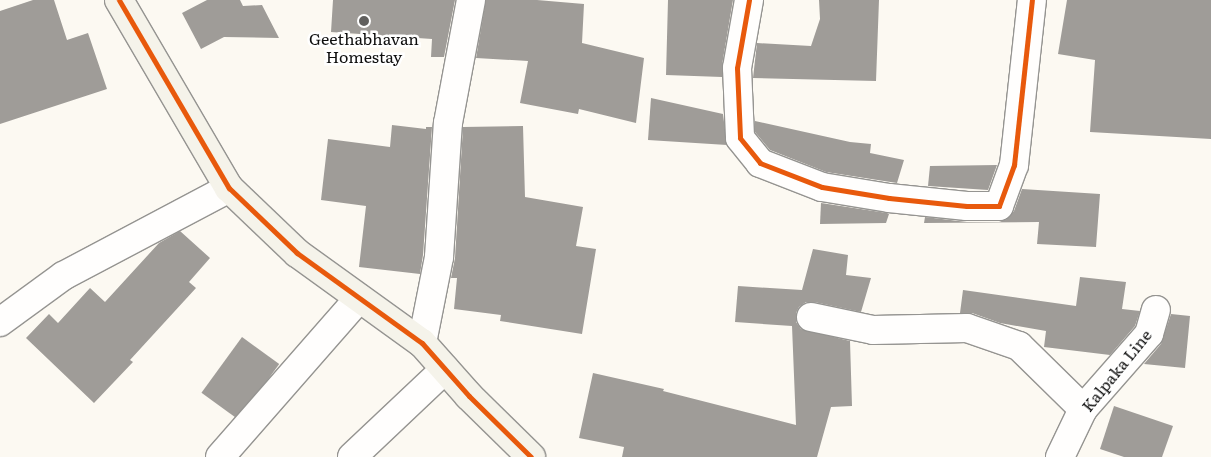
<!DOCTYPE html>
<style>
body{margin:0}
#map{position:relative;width:1211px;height:457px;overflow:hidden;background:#fcf9f2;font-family:Literata,serif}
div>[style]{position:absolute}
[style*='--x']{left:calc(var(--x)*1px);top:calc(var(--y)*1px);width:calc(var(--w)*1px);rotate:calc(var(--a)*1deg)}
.building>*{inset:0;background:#9f9c98;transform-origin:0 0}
.roads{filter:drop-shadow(1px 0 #959491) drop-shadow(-1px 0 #959491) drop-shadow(0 1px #959491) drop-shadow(0 -1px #959491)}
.street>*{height:28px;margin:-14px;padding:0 14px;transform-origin:14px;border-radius:14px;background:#fffefd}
.secondary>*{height:28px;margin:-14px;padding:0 14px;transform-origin:14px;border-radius:14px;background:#f5f3ea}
.cycleway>*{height:5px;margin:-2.5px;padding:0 2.5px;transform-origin:2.5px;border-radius:2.5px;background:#e8590c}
.dots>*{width:14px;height:14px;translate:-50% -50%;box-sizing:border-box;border:2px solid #fff;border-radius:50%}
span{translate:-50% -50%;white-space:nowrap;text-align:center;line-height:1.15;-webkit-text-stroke:5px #fff;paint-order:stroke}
.poi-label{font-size:16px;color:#0e0e0e}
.street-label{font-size:16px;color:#0e0e0e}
</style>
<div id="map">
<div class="building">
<i style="clip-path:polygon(33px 0,54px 0,67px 40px,88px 33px,107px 89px,0 124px,0 11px)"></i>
<i style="clip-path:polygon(207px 0,240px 0,243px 6px,262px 5px,279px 38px,224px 37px,201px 49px,182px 13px)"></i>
<i style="clip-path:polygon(333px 0,455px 0,444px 57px,431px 57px,432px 39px,331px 32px)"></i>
<i style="clip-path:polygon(486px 0,537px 0,584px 4px,582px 43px,644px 58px,636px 123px,579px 109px,578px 114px,520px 103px,528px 61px,476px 58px)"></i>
<i style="clip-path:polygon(668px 0,733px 0,722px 65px,722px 77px,666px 75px)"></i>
<i style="clip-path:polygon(819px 0,879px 0,876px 81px,753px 78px,757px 43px,811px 46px,820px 19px)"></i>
<i style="clip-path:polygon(1067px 0,1211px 0,1211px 139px,1090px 132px,1095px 60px,1058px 54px)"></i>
<i style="clip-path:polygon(651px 98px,723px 114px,727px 145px,648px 140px)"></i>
<i style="clip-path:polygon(755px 121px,850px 142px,871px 144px,870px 153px,904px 160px,897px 183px,826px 172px,770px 150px,755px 132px)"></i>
<i style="clip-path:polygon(392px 125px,426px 129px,426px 127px,432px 127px,423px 255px,420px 274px,359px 267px,366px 206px,321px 200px,328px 139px,390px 147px)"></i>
<i style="clip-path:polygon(523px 126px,525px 197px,583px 207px,576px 246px,596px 249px,582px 334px,500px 321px,501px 315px,454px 309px,457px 278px,451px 278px,455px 258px,463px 127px)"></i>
<i style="clip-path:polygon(997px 165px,988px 190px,928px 186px,930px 166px)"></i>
<i style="clip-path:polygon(1022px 189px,1100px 194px,1096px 247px,1037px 244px,1039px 222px,924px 223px,925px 217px,967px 222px,999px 222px,1007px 219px,1014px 211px)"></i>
<i style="clip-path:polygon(821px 203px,887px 213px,889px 214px,886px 223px,820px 224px)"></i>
<i style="clip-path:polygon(180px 231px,210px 258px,189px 282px,196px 288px,130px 360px,133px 362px,94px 403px,26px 338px,49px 314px,58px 323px,90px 288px,105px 302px,159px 243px)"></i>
<i style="clip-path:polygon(813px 249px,848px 255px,846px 275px,871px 278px,861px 312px,814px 302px,806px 302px,799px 307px,796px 313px,796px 322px,801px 329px,850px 341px,852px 406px,831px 407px,817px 457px,622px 457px,624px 447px,579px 438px,593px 373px,664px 389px,663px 391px,796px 425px,792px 326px,735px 322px,738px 286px,802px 290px)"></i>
<i style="clip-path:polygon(1080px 277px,1126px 282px,1122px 309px,1140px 311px,1135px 326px,1110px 355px,1044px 347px,1046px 331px,1000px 323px,972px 313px,960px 313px,963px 290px,1076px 306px)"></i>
<i style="clip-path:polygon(1171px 314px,1190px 316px,1185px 368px,1144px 364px,1161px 344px)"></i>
<i style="left:242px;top:337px;width:46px;height:69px;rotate:36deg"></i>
<i style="clip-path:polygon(1114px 406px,1173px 426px,1162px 457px,1124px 457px,1100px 449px)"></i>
</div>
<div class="roads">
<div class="street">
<i style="--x:749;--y:0;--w:69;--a:100"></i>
<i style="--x:737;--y:68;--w:70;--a:87.5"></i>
<i style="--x:740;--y:138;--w:32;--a:51"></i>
<i style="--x:760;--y:163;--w:66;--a:21.2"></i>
<i style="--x:822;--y:187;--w:68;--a:9.3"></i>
<i style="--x:889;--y:198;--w:78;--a:5.9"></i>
<i style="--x:967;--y:206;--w:32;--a:0"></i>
<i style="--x:999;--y:206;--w:44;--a:-69.9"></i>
<i style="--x:1014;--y:165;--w:166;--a:-83.8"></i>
<i style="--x:811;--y:317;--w:63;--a:11.8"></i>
<i style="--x:873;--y:330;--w:94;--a:-1.2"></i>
<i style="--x:967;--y:328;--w:55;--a:19.1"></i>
<i style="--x:1019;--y:346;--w:90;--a:44.5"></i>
<i style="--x:0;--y:322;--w:78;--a:-36.1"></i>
<i style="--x:63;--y:276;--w:188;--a:-27.9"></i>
<i style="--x:422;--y:343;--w:88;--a:-78.8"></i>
<i style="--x:439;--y:257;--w:134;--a:-86.2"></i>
<i style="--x:448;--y:123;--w:125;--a:-79.4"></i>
<i style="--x:220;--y:457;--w:211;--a:-48.8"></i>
<i style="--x:352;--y:457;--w:128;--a:-43.4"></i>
<i style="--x:1060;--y:457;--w:53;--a:-64.4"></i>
<i style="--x:1083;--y:409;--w:100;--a:-48.7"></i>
<i style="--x:1149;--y:334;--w:25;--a:-74"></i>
</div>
<div class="secondary">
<i style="--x:119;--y:0;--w:218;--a:59.7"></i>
<i style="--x:229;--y:188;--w:94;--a:43.7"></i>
<i style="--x:297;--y:253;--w:154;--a:35.8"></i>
<i style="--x:422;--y:343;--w:71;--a:48.4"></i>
<i style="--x:469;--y:396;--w:87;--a:44.5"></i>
</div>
</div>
<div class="cycleway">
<i style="--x:119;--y:0;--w:218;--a:59.7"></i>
<i style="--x:229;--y:188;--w:94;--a:43.7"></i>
<i style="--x:297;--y:253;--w:154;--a:35.8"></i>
<i style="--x:422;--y:343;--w:71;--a:48.4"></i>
<i style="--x:469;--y:396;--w:87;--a:44.5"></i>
<i style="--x:749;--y:0;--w:69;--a:100"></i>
<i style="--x:737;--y:68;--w:70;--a:87.5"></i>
<i style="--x:740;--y:138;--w:32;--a:51"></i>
<i style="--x:760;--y:163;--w:66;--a:21.2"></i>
<i style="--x:822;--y:187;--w:68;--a:9.3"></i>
<i style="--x:889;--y:198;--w:78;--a:5.9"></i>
<i style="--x:967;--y:206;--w:32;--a:0"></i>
<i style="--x:999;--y:206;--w:44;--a:-69.9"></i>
<i style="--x:1014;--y:165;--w:166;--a:-83.8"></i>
</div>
<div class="dots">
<i style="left:364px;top:21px;background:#61605e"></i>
</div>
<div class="poi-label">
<span style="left:364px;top:47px">Geethabhavan<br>Homestay</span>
</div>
<div class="street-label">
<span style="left:1116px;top:370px;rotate:-51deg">Kalpaka Line</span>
</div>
</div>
